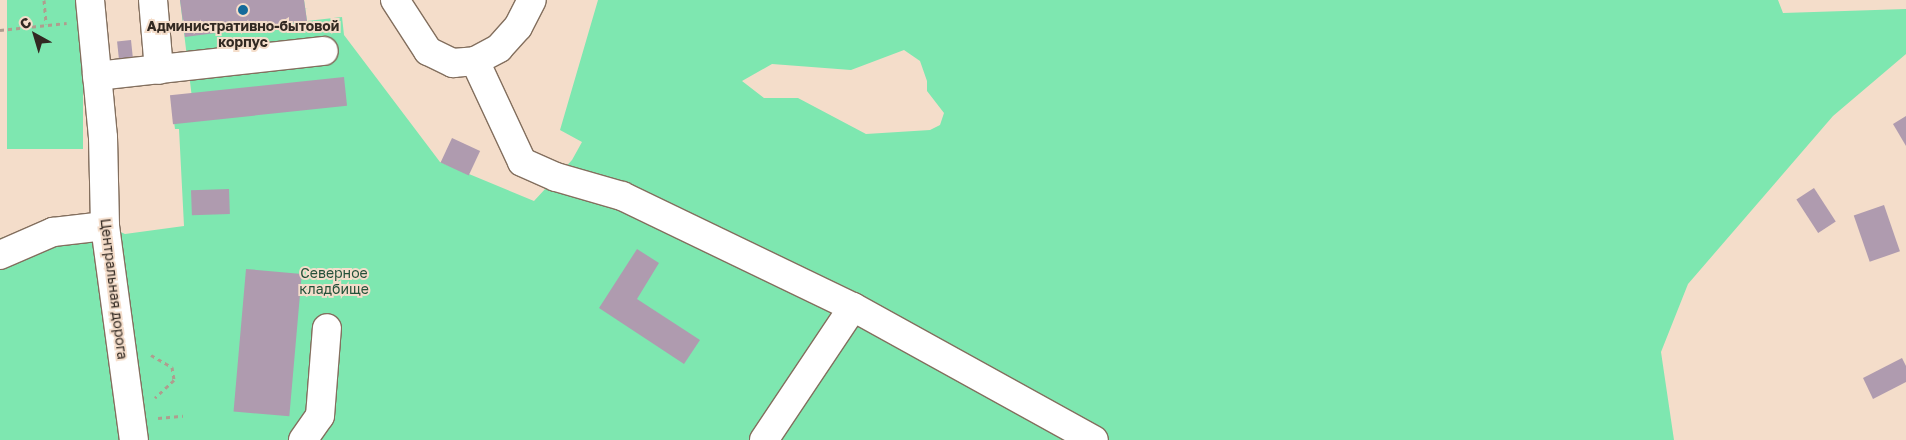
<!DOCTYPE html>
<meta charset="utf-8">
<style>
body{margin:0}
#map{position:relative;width:1906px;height:440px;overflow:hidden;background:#f4ddca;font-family:"Golos Text",sans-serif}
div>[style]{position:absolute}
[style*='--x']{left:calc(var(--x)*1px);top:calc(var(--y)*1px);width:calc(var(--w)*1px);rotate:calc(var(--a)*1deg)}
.green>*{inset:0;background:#7ee7b0;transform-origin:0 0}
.building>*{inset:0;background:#af9baf;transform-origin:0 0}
.path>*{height:3px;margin-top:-1.5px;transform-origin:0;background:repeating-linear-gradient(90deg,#af9d8e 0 4px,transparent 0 8px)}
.roads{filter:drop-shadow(1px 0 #836f5e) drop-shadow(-1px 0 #836f5e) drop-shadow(0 1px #836f5e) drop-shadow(0 -1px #836f5e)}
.minor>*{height:28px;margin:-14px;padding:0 14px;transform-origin:14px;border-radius:14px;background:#fff}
.dots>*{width:14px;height:14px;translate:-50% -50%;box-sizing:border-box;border:2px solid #f4ddca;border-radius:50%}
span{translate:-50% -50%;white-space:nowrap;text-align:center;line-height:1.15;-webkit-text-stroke:4px #f4ddca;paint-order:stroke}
.poi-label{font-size:14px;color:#322922;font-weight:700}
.park-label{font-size:14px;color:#24513a}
.street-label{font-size:14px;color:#322922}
.north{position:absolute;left:10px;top:10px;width:50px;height:50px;-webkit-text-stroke:4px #f4ddca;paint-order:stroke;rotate:321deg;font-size:14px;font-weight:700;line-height:20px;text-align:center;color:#322922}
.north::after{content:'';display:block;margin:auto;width:18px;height:22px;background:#322922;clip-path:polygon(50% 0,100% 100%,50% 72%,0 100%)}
</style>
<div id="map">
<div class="green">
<i style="left:7px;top:0;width:76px;height:149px"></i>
<i style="clip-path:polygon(evenodd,180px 0,304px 0,307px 21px,342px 17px,344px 35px,440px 162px,534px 201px,572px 160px,582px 142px,560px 130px,598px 0,1778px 0,1783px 13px,1906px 9px,1906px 54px,1833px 116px,1688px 284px,1661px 352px,1674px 440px,0 440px,0 238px,96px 221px,125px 234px,184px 226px,179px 129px,175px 129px,171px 100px,192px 98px,180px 0,904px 50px,920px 61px,927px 81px,927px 91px,944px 113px,940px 125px,930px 130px,866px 134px,798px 98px,764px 98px,742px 81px,772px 64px,851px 70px,904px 50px)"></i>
</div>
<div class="building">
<i style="clip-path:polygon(180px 0,304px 0,307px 21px,185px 37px)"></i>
<i style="left:131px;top:40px;width:19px;height:14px;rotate:84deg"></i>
<i style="left:344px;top:77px;width:29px;height:175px;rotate:84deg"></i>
<i style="clip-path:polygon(1906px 116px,1906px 146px,1893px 124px)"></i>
<i style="left:452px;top:138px;width:31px;height:27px;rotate:25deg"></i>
<i style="left:1814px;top:188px;width:40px;height:21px;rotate:57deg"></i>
<i style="left:229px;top:189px;width:25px;height:38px;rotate:88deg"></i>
<i style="left:1884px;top:205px;width:49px;height:32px;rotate:71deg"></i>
<i style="clip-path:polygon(637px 249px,659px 263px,637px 299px,700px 340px,684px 364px,599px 308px)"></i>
<i style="left:246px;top:269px;width:56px;height:143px;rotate:5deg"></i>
<i style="clip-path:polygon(1902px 358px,1906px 366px,1906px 382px,1873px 399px,1863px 378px)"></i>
</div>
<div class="path">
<i style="--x:44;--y:0;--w:24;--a:85"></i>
<i style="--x:0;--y:30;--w:67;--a:-6"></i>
<i style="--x:151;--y:355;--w:24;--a:30"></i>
<i style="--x:172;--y:367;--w:13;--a:81"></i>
<i style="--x:174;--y:380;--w:26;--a:137"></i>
<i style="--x:158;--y:418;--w:25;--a:-5"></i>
</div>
<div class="roads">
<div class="minor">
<i style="--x:90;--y:0;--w:138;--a:84.6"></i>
<i style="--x:103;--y:137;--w:89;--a:88.7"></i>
<i style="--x:105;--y:226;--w:216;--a:82.3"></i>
<i style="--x:153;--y:0;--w:70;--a:85.1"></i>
<i style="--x:395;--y:0;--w:61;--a:57.1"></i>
<i style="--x:428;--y:51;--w:28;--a:26"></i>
<i style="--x:453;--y:63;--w:22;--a:-5"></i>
<i style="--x:475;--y:61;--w:27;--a:-28"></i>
<i style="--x:499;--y:48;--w:28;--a:-48"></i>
<i style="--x:518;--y:27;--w:30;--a:-63"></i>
<i style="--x:475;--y:61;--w:111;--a:65"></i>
<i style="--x:522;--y:162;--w:37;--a:24"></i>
<i style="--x:556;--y:177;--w:69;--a:16.1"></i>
<i style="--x:622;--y:196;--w:256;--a:25.7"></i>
<i style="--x:853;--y:307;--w:275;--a:28.9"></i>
<i style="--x:97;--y:76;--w:228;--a:-6.3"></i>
<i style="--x:0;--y:255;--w:58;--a:-23.5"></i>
<i style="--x:53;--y:232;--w:52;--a:-6.6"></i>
<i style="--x:303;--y:440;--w:29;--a:-55"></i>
<i style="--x:320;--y:416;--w:88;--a:-85.5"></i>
<i style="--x:764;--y:440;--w:160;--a:-56.2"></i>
</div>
</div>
<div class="dots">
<i style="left:243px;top:10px;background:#156a9a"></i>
</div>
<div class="poi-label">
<span style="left:243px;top:34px">Административно-бытовой<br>корпус</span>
</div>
<div class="park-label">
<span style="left:334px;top:281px">Северное<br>кладбище</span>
</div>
<div class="street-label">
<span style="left:114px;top:289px;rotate:83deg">Центральная дорога</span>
</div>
<div class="north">С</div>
</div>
